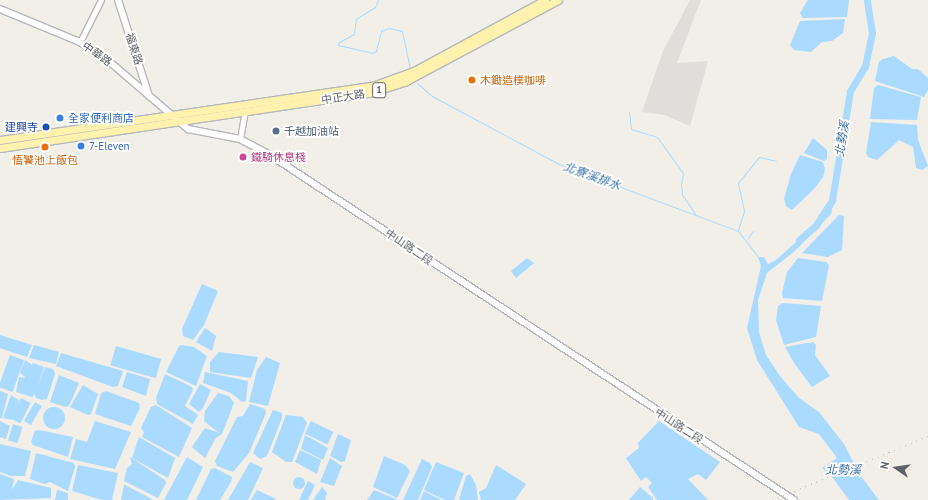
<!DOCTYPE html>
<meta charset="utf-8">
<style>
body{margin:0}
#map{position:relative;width:928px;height:500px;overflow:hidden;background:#f1efe8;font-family:"PT Sans","Noto Sans TC",sans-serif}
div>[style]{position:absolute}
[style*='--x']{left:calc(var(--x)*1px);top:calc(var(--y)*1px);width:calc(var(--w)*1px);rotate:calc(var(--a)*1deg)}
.industrial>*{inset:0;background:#e0deda}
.water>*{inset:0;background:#aadaff;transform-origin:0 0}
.round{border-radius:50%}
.stream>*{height:1px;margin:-0.5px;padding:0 0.5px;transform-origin:0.5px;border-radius:0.5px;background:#aadaff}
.river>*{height:7px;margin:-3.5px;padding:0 3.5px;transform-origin:3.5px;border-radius:3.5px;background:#aadaff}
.roads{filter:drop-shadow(1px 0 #b5b8bc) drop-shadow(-1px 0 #b5b8bc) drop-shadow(0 1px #b5b8bc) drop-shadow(0 -1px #b5b8bc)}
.street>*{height:4.5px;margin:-2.25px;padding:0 2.25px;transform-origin:2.25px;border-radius:2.25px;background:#fff}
.secondary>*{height:6px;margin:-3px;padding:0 3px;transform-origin:3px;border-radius:3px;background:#fff}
.primary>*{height:7px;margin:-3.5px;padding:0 3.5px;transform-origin:3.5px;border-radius:3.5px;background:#fff2af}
.rail>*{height:1px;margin-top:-0.5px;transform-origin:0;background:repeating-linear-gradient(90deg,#b6b7b8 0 1px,transparent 0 6px)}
.dots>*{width:11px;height:11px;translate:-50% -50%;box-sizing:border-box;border:2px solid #fff;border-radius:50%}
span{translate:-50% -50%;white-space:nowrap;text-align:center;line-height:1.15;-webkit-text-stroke:3.5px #fff;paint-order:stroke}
.shield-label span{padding:1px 3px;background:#fff;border:1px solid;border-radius:3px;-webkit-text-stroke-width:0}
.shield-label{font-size:10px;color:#5f6368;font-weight:700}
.street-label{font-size:11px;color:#5f6368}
.food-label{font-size:11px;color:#c56008}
.left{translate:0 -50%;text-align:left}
.shop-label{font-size:11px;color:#366cbe}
.transit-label{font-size:11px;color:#164399}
.right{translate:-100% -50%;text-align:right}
.service-label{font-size:11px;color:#4e5e75}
.hotel-label{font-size:11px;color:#b23c85}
.water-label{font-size:12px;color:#4174aa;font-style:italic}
.north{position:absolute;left:876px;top:448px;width:40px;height:40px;-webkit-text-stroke:3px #fff;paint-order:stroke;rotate:283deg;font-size:11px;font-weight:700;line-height:16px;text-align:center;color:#5f6368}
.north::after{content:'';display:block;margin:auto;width:14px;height:18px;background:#5f6368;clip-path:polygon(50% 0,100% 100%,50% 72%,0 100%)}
</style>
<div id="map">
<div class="industrial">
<i style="clip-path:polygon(690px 0,701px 0,677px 63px,708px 61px,690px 126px,665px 115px,642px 112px,663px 51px)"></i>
</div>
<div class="water">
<i style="clip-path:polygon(808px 0,849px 0,847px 17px,803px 18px,800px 13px)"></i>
<i style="clip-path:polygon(845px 19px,843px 33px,832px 41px,822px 42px,811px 52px,794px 50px,790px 45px,800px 21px)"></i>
<i style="clip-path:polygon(894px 56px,912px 69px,918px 69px,928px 78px,928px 90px,924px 97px,875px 81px,879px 62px,883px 59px)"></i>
<i style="clip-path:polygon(878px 85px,921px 97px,917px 120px,870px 119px,874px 88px)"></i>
<i style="clip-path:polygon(871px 122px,917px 125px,918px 140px,928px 166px,922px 170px,916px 168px,913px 147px,899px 140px,877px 160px,868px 157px,866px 153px)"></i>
<i style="clip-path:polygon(813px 138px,827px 150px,827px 159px,824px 161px,804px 153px)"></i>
<i style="clip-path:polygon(800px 155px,823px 162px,825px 169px,823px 177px,815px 188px,792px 210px,786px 206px,784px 199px,791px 174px)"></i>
<i style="clip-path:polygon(829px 199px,834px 201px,831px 214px,796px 250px,767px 273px,758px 300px,759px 332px,766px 355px,780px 376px,799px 398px,819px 412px,844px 444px,860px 475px,879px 500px,849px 500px,830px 474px,822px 468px,837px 458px,819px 434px,799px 427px,757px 360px,747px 328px,761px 266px,758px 257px,764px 257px,768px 264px,776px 260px,826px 215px,831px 208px)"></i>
<i style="clip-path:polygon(839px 215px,844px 216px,842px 250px,828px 257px,802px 253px)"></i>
<i style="clip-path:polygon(527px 258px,534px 263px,516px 278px,511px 271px)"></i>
<i style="clip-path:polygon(798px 258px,826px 262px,829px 265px,822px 301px,783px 298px,782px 293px,787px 272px)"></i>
<i style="clip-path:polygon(202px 284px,218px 291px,204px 325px,193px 340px,183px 336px,182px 329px)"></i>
<i style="clip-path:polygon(783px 303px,821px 306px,816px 337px,784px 345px,776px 320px,778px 306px)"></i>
<i style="clip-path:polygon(205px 328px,216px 336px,212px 351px,196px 342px)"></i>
<i style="clip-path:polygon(0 335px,32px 345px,27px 357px,0 348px)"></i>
<i style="clip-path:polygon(813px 342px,816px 345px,815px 355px,830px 376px,812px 387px,794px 363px,785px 347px)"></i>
<i style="clip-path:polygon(34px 345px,59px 352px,56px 364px,29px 358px)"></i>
<i style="clip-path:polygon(182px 345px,194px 347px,207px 356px,196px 386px,166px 372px,179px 346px)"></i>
<i style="left:116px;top:346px;width:47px;height:20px;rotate:16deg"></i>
<i style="clip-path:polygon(219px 352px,258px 357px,251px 378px,210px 372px,210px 362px)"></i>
<i style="clip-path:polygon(61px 353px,123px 371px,118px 386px,113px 387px,56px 366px)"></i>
<i style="left:10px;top:355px;width:15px;height:34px;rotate:20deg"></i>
<i style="clip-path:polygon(266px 357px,280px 363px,268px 406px,249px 402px,257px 370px)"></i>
<i style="clip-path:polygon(25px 360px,32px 365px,33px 363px,44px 367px,38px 386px,45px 367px,53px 369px,55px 374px,47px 399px,42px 400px,36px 398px,35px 394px,32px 397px,16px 392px,19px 377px,26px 378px,20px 373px)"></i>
<i style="clip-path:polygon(127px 372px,150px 379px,146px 396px,122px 387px)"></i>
<i style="clip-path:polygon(205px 372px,248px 381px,246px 401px,242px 402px,231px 393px,203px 383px)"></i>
<i style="clip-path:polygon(165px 374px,192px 387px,193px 390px,185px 406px,198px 415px,193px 424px,157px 404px,156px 398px)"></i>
<i style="clip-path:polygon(59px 375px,79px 383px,69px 406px,66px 407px,50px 402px)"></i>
<i style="clip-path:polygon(200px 384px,211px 390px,203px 408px,199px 412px,189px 404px)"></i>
<i style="clip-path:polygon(83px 385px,98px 394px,91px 414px,88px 415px,70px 407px)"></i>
<i style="clip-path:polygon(0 391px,8px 394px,2px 418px,0 418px)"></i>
<i style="clip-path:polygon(106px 391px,139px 403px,140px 408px,131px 426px,95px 414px,101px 393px)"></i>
<i style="clip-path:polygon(218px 393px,229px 396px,234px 403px,222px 434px,216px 438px,205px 458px,192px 447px,205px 428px,219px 433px,204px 421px,205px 411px)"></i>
<i style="clip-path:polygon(11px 395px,19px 400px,13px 420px,3px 418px)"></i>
<i style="left:21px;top:398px;width:11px;height:23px;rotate:27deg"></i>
<i style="left:35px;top:402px;width:8px;height:22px;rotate:30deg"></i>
<i style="clip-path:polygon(250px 404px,265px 409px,266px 413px,249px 453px,233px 472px,217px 466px,215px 461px,237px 417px,243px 416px)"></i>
<i style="clip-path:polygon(156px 405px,192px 428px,179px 457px,142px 437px,144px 432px,141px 428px,151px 407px)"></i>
<i class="round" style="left:43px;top:407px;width:22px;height:22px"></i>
<i style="clip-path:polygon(273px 410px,282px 413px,282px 418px,267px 456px,260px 459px,253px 453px)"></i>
<i style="clip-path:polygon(286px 415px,303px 417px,307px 423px,292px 462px,286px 462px,272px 452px)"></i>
<i style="clip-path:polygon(0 421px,10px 426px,6px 439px,0 437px)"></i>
<i style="clip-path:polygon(95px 421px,131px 432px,115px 469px,70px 459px,76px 439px,87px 442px)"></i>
<i style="left:311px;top:421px;width:25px;height:14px;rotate:26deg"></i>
<i style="clip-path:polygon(659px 421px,720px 462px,706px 480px,698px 474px,688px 479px,708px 500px,657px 500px,648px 487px,652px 483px,646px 477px,641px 481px,633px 469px,626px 458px,639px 448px,638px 443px)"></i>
<i style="left:13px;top:424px;width:10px;height:17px;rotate:17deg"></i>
<i style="clip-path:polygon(39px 430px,73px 437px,68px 457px,33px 445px,31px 442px,35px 431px)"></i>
<i style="clip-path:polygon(338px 434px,351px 440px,345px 461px,341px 462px,330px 456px)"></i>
<i style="clip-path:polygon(305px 435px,328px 448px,323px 460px,301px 449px)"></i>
<i style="clip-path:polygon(139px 437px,175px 458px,168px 478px,132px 458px)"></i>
<i style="clip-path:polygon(0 444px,31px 451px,25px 476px,11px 476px,0 472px)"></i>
<i style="clip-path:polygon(300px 450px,321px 460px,317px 474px,295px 462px)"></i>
<i style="clip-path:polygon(36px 453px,74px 463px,75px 467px,68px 491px,50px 482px,45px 484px,30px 479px)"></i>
<i style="clip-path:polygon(384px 456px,405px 465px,410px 471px,397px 498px,373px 487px)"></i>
<i style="clip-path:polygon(130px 457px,165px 480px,166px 483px,158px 498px,124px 481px,127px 468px,132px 464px)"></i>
<i style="clip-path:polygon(187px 457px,203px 467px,187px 500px,164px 500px)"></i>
<i style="clip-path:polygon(330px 458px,342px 466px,334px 486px,320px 482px)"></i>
<i style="clip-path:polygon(422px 459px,430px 463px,432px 467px,418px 500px,403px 500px)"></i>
<i style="clip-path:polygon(250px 462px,263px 468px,248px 500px,228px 500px)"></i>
<i style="clip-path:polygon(436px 462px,464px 473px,454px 500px,445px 500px,424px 490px)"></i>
<i style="clip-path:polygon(78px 465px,118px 473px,112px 500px,102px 500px,72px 491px)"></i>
<i style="clip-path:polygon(496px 465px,526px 484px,515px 500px,481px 500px,479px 492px,486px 488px)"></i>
<i style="clip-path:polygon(215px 468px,232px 477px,231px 482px,220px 500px,196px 500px,211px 469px)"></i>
<i style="clip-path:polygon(0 474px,14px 479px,12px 490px,18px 480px,51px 488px,51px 498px,0 500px)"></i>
<i style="clip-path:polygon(470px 474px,476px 485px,478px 500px,459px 500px,466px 476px)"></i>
<i class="round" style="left:293px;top:477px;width:12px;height:12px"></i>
<i style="clip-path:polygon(308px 481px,315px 485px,308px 500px,299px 500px)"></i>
<i style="clip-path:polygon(124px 485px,125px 485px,154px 500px,121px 500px)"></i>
<i style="clip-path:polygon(322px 487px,327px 493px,325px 500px,313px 500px)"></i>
<i style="clip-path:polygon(640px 487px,653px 498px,653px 500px,629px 500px)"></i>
<i style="clip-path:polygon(57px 490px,68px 493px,68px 500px,55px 500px)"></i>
<i style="clip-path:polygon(257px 490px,276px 499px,275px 500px,251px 500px)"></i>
<i style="clip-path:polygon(374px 490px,396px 499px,397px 500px,367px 500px)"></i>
<i style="clip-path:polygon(424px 491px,442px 500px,420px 500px)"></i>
</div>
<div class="stream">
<i style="--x:378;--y:0;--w:8;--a:113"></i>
<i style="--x:375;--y:7;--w:22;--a:148"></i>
<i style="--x:356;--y:19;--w:15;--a:98"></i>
<i style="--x:354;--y:34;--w:17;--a:152"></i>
<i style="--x:339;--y:42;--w:3;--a:108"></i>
<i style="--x:338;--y:45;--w:36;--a:13"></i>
<i style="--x:373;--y:53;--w:4;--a:-34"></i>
<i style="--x:376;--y:51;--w:21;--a:-76"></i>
<i style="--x:381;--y:31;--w:9;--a:-21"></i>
<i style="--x:389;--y:28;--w:13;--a:13"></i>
<i style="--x:402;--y:31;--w:38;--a:78"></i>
<i style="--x:417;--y:83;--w:20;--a:41"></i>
<i style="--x:432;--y:96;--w:144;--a:28.2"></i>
<i style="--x:559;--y:164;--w:191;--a:20.5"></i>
<i style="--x:738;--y:231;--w:33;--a:52"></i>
<i style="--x:629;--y:112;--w:17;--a:83"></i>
<i style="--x:631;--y:129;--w:27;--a:17"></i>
<i style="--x:657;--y:137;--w:44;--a:54.2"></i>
<i style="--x:683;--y:173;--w:11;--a:100"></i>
<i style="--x:681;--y:184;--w:10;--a:84"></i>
<i style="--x:682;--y:194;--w:24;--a:57"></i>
<i style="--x:738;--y:230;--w:20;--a:-72"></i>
<i style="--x:744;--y:211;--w:29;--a:-102"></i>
<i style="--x:738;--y:183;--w:33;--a:-51"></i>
<i style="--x:759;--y:157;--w:17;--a:13"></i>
<i style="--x:748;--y:238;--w:9;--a:-54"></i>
</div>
<div class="river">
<i style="--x:799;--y:240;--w:23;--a:-41"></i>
<i style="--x:816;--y:225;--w:30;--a:-57"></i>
<i style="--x:832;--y:200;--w:110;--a:-80.6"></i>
<i style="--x:850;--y:91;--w:29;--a:-59"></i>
<i style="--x:865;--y:66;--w:34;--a:-78"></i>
<i style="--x:872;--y:33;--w:33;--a:-99"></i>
</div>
<div class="roads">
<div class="street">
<i style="--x:80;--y:42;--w:47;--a:-63.4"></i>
<i style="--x:240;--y:139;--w:27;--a:-80"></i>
</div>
<div class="secondary">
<i style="--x:118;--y:0;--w:101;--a:72.1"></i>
<i style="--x:0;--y:9;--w:87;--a:22.4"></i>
<i style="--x:80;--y:42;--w:28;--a:32"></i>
<i style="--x:104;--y:57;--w:111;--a:40.6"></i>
<i style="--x:188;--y:129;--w:53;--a:10.9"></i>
<i style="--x:240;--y:139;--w:34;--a:28"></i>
<i style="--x:270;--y:155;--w:627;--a:33.36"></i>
</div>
<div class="primary">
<i style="--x:0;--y:140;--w:376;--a:-8.3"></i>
<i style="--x:372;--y:86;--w:45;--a:-19.7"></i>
<i style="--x:414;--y:71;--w:149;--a:-28.5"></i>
<i style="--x:0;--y:148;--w:377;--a:-8.5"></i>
<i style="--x:373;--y:92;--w:35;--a:-18"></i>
<i style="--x:406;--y:81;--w:172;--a:-28.1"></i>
</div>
</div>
<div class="rail">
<i style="--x:772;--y:500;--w:169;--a:-22.3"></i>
</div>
<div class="dots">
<i style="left:472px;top:80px;background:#e8710a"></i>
<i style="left:60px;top:118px;background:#3f7fe0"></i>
<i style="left:46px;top:127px;background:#1a4fb4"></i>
<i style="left:276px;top:131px;background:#5c6f8a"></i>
<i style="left:81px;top:146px;background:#3f7fe0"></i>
<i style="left:45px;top:147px;background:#e8710a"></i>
<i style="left:243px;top:157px;background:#d1479c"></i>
</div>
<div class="shield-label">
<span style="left:379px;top:90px">1</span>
</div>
<div class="street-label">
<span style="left:134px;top:49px;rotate:72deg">福東路</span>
<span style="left:97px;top:54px;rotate:35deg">中華路</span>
<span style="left:343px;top:97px;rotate:-9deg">中正大路</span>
<span style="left:409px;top:247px;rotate:34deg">中山路二段</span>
<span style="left:679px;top:426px;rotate:33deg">中山路二段</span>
</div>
<div class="food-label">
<span class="left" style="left:480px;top:80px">木鋤造樸咖啡</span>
<span style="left:45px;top:160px">悟饕池上飯包</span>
</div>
<div class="shop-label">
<span class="left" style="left:68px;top:118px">全家便利商店</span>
<span class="left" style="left:89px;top:146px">7-Eleven</span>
</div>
<div class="transit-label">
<span class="right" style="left:38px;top:127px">建興寺</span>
</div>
<div class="service-label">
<span class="left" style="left:284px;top:131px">千越加油站</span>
</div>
<div class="hotel-label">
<span class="left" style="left:251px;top:157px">鐵騎休息棧</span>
</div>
<div class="water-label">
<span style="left:842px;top:139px;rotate:-81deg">北勢溪</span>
<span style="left:592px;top:176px;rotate:20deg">北寮溪排水</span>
<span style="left:843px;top:470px">北勢溪</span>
</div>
<div class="north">N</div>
</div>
